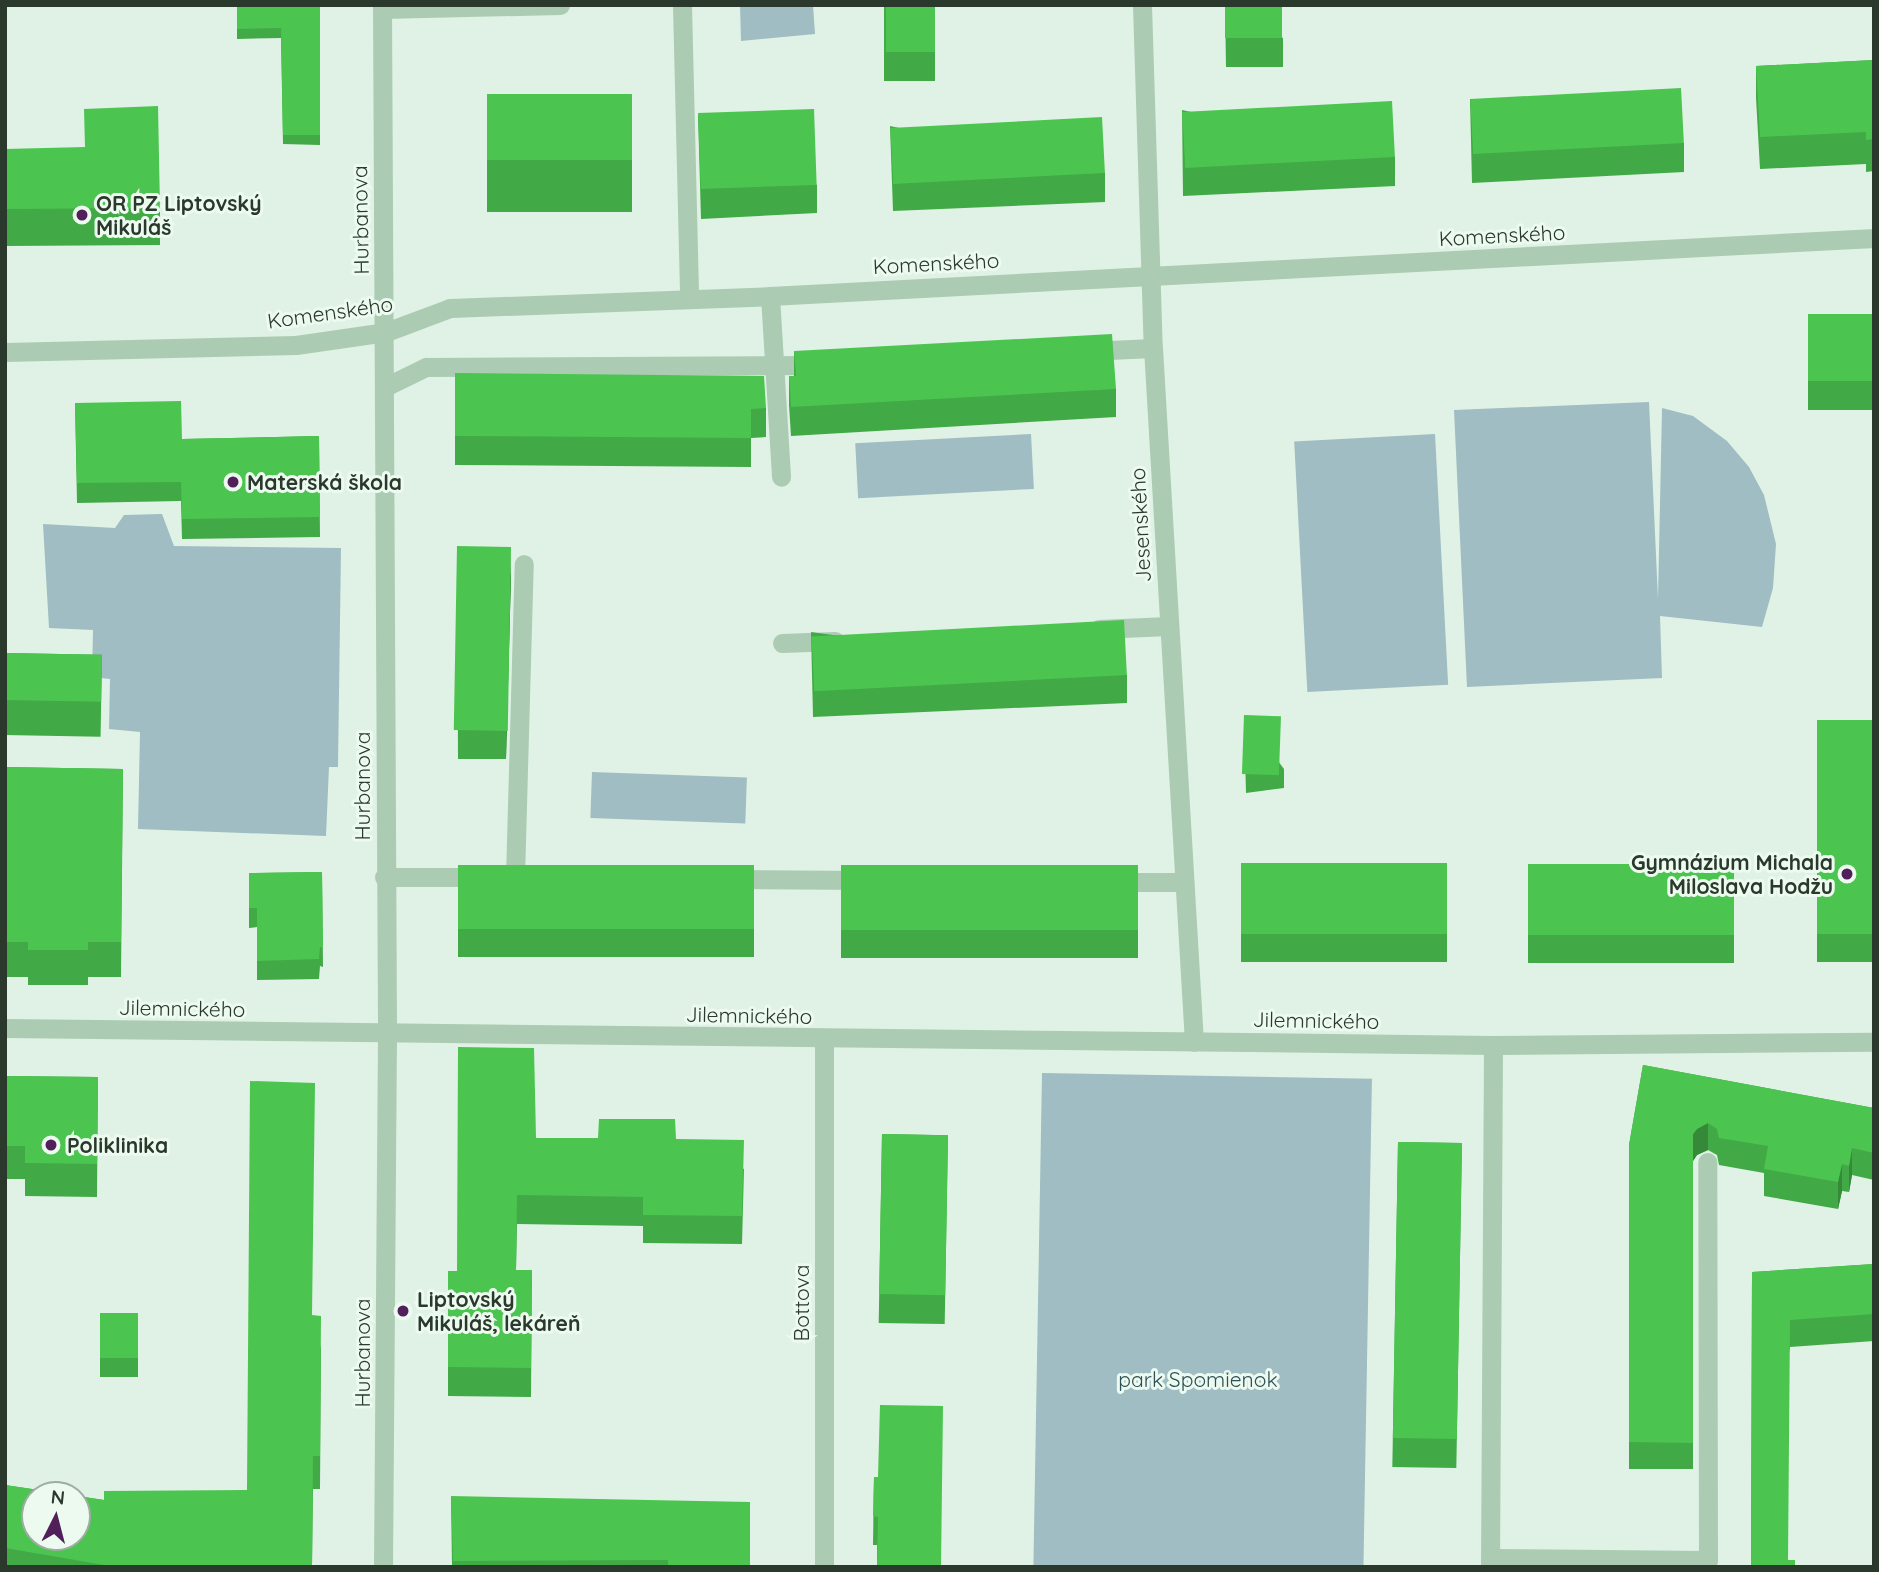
<!DOCTYPE html>
<meta charset="utf-8">
<style>
body{margin:0}
#map{position:relative;width:1879px;height:1572px;overflow:hidden;background:#dff2e5;font-family:Quicksand,sans-serif}
div>[style]{position:absolute}
[style*='--x']{left:calc(var(--x)*1px);top:calc(var(--y)*1px);width:calc(var(--w)*1px);rotate:calc(var(--a)*1deg)}
.green>*{inset:0;background:#9fbdc2;transform-origin:0 0}
.minor>*{height:19px;margin:-9.5px;padding:0 9.5px;transform-origin:9.5px;border-radius:9.5px;background:#abcbb3}
.wall>*{inset:0;background:#41a945;transform-origin:0 0}
.shaded-wall>*{inset:0;background:#358938}
.building>*{inset:0;background:#4cc450;transform-origin:0 0}
.dots>*{width:19px;height:19px;translate:-50% -50%;box-sizing:border-box;border:4px solid #ecfaf0;border-radius:50%}
span{translate:-50% -50%;white-space:nowrap;text-align:center;line-height:1.15;-webkit-text-stroke:6px #ecfaf0;paint-order:stroke}
.poi-label{font-size:21px;color:#2a392b;font-weight:700}
.left{translate:0 -50%;text-align:left}
.right{translate:-100% -50%;text-align:right}
.street-label{font-size:21px;color:#2a392b}
.park-label{font-size:21px;color:#2e5057}
.frame{position:absolute;inset:0;border:7px solid #2a392b;pointer-events:none}
.north{position:absolute;left:21px;top:1481px;width:70px;height:70px;box-sizing:border-box;background:#ecfaf0;border:2px solid #9eada1;border-radius:50%;rotate:6deg;font-size:19px;font-weight:700;line-height:28px;text-align:center;color:#2a392b}
.north::after{content:'';display:block;margin:auto;width:24px;height:32px;background:#51205a;clip-path:polygon(50% 0,100% 100%,50% 72%,0 100%)}
</style>
<div id="map">
<div class="green">
<i style="clip-path:polygon(740px 5px,813px 5px,815px 34px,741px 41px)"></i>
<i style="clip-path:polygon(1649px 402px,1658px 599px,1662px 408px,1693px 416px,1727px 441px,1749px 467px,1764px 495px,1776px 544px,1773px 588px,1762px 627px,1660px 616px,1662px 678px,1467px 687px,1454px 410px)"></i>
<i style="left:1031px;top:434px;width:55px;height:176px;rotate:87deg"></i>
<i style="left:1435px;top:434px;width:251px;height:141px;rotate:87deg"></i>
<i style="clip-path:polygon(162px 514px,174px 546px,341px 548px,338px 767px,329px 767px,326px 836px,138px 829px,140px 732px,109px 729px,110px 679px,92px 677px,93px 630px,49px 628px,43px 524px,115px 528px,124px 515px)"></i>
<i style="left:592px;top:772px;width:155px;height:46px;rotate:2deg"></i>
<i style="left:1042px;top:1073px;width:330px;height:495px;rotate:1deg"></i>
</div>
<div class="minor">
<i style="--x:382;--y:5;--w:1029;--a:89.72"></i>
<i style="--x:387;--y:1034;--w:533;--a:90.43"></i>
<i style="--x:682;--y:5;--w:294;--a:88.6"></i>
<i style="--x:1142;--y:5;--w:343;--a:88.2"></i>
<i style="--x:1153;--y:348;--w:695;--a:86.62"></i>
<i style="--x:382;--y:9;--w:178;--a:-1.3"></i>
<i style="--x:770;--y:296;--w:181;--a:86.5"></i>
<i style="--x:1087;--y:351;--w:66;--a:-2.6"></i>
<i style="--x:5;--y:352;--w:291;--a:-1.4"></i>
<i style="--x:296;--y:345;--w:91;--a:-8.2"></i>
<i style="--x:386;--y:332;--w:68;--a:-20.6"></i>
<i style="--x:450;--y:308;--w:320;--a:-2.1"></i>
<i style="--x:770;--y:296;--w:1106;--a:-3.01"></i>
<i style="--x:385;--y:387;--w:46;--a:-26"></i>
<i style="--x:426;--y:367;--w:394;--a:-0.3"></i>
<i style="--x:1099;--y:629;--w:69;--a:-2.5"></i>
<i style="--x:782;--y:643;--w:53;--a:-2.2"></i>
<i style="--x:384;--y:877;--w:99;--a:0"></i>
<i style="--x:515;--y:877;--w:313;--a:-88.4"></i>
<i style="--x:730;--y:879;--w:135;--a:0.4"></i>
<i style="--x:1112;--y:882;--w:72;--a:0"></i>
<i style="--x:5;--y:1028;--w:1488;--a:0.65"></i>
<i style="--x:1493;--y:1045;--w:381;--a:-0.5"></i>
<i style="--x:824;--y:1038;--w:529;--a:90"></i>
<i style="--x:1490;--y:1558;--w:218;--a:0.5"></i>
<i style="--x:1708;--y:1560;--w:398;--a:-90.1"></i>
<i style="--x:1490;--y:1567;--w:522;--a:-89.67"></i>
</div>
<div class="wall">
<i style="clip-path:polygon(237px 5px,320px 5px,320px 145px,283px 144px,281px 38px,237px 39px)"></i>
<i style="left:884px;top:5px;width:51px;height:76px"></i>
<i style="clip-path:polygon(1225px 5px,1283px 38px,1283px 67px,1226px 67px)"></i>
<i style="clip-path:polygon(1874px 60px,1874px 171px,1866px 172px,1866px 164px,1760px 169px,1756px 98px,1756px 66px)"></i>
<i style="left:487px;top:94px;width:145px;height:118px"></i>
<i style="clip-path:polygon(1470px 99px,1684px 143px,1684px 172px,1472px 183px)"></i>
<i style="clip-path:polygon(1182px 110px,1395px 157px,1395px 186px,1183px 196px)"></i>
<i style="clip-path:polygon(698px 115px,817px 185px,817px 213px,701px 219px)"></i>
<i style="clip-path:polygon(890px 126px,1105px 173px,1105px 202px,893px 211px)"></i>
<i style="clip-path:polygon(5px 149px,160px 208px,160px 245px,5px 246px)"></i>
<i style="left:1874px;top:314px;width:96px;height:66px;rotate:90deg"></i>
<i style="clip-path:polygon(794px 351px,1116px 389px,1116px 417px,791px 436px,789px 405px,789px 376px,794px 376px)"></i>
<i style="clip-path:polygon(455px 373px,766px 408px,766px 437px,751px 438px,751px 467px,455px 465px)"></i>
<i style="clip-path:polygon(75px 403px,182px 439px,319px 436px,320px 537px,182px 539px,181px 501px,77px 503px)"></i>
<i style="clip-path:polygon(457px 546px,511px 575px,506px 759px,458px 759px)"></i>
<i style="clip-path:polygon(811px 632px,1127px 675px,1127px 703px,813px 717px)"></i>
<i style="left:5px;top:653px;width:97px;height:82px;rotate:1deg"></i>
<i style="clip-path:polygon(1244px 715px,1284px 769px,1284px 788px,1246px 793px)"></i>
<i style="left:1874px;top:720px;width:242px;height:57px;rotate:90deg"></i>
<i style="clip-path:polygon(5px 767px,123px 769px,121px 977px,88px 977px,88px 985px,28px 985px,28px 977px,5px 977px)"></i>
<i style="left:1241px;top:863px;width:206px;height:99px"></i>
<i style="left:1528px;top:864px;width:206px;height:99px"></i>
<i style="left:458px;top:865px;width:296px;height:92px"></i>
<i style="left:841px;top:865px;width:297px;height:93px"></i>
<i style="clip-path:polygon(322px 872px,323px 967px,320px 966px,319px 979px,257px 980px,257px 927px,249px 928px,249px 873px)"></i>
<i style="clip-path:polygon(1643px 1065px,1874px 1108px,1874px 1180px,1852px 1175px,1849px 1192px,1842px 1191px,1838px 1209px,1764px 1196px,1764px 1173px,1719px 1165px,1717px 1155px,1708px 1150px,1697px 1155px,1693px 1161px,1693px 1469px,1629px 1469px,1629px 1145px)"></i>
<i style="clip-path:polygon(5px 1076px,98px 1077px,97px 1197px,25px 1196px,25px 1179px,5px 1179px)"></i>
<i style="left:882px;top:1134px;width:66px;height:189px;rotate:1deg"></i>
<i style="clip-path:polygon(536px 1138px,676px 1139px,744px 1169px,742px 1244px,643px 1243px,643px 1226px,517px 1224px,516px 1270px,532px 1270px,531px 1397px,448px 1396px,448px 1271px,457px 1271px)"></i>
<i style="left:1398px;top:1142px;width:64px;height:325px;rotate:1deg"></i>
<i style="clip-path:polygon(1874px 1264px,1874px 1341px,1790px 1347px,1751px 1567px,1752px 1272px)"></i>
<i style="left:100px;top:1313px;width:38px;height:64px"></i>
<i style="clip-path:polygon(312px 1315px,321px 1349px,320px 1489px,313px 1489px,312px 1567px,5px 1567px,5px 1485px,104px 1500px,247px 1490px)"></i>
<i style="clip-path:polygon(874px 1477px,941px 1567px,877px 1567px,877px 1545px,873px 1545px)"></i>
<i style="clip-path:polygon(451px 1496px,750px 1567px,452px 1567px)"></i>
</div>
<div class="shaded-wall">
<i style="clip-path:polygon(511px 547px,511px 575px,506px 759px,506px 730px)"></i>
<i style="clip-path:polygon(1708px 1123px,1708px 1150px,1697px 1155px,1693px 1161px,1693px 1134px,1697px 1129px)"></i>
<i style="clip-path:polygon(1852px 1148px,1852px 1175px,1849px 1192px,1849px 1166px)"></i>
<i style="clip-path:polygon(1842px 1164px,1842px 1191px,1838px 1209px,1838px 1182px)"></i>
</div>
<div class="building">
<i style="clip-path:polygon(237px 5px,320px 5px,320px 135px,283px 135px,281px 28px,237px 29px)"></i>
<i style="left:886px;top:5px;width:49px;height:47px"></i>
<i style="left:1225px;top:5px;width:57px;height:33px"></i>
<i style="clip-path:polygon(1874px 60px,1874px 139px,1866px 140px,1866px 132px,1760px 137px,1756px 66px)"></i>
<i style="left:1681px;top:88px;width:55px;height:211px;rotate:87deg"></i>
<i style="left:487px;top:94px;width:145px;height:66px"></i>
<i style="left:1392px;top:101px;width:56px;height:210px;rotate:87deg"></i>
<i style="clip-path:polygon(158px 106px,160px 208px,5px 209px,5px 149px,85px 147px,84px 109px)"></i>
<i style="left:814px;top:109px;width:76px;height:116px;rotate:88deg"></i>
<i style="left:1102px;top:117px;width:56px;height:212px;rotate:87deg"></i>
<i style="left:1874px;top:314px;width:67px;height:66px;rotate:90deg"></i>
<i style="clip-path:polygon(1112px 334px,1116px 389px,791px 407px,789px 376px,796px 376px,794px 351px)"></i>
<i style="clip-path:polygon(455px 373px,764px 376px,766px 408px,751px 409px,751px 438px,455px 436px)"></i>
<i style="clip-path:polygon(181px 401px,182px 439px,319px 436px,320px 517px,182px 519px,181px 482px,77px 483px,75px 403px)"></i>
<i style="left:457px;top:546px;width:54px;height:184px;rotate:1deg"></i>
<i style="left:1124px;top:620px;width:55px;height:313px;rotate:87deg"></i>
<i style="left:5px;top:653px;width:97px;height:47px;rotate:1deg"></i>
<i style="left:1244px;top:715px;width:37px;height:59px;rotate:2deg"></i>
<i style="left:1874px;top:720px;width:214px;height:57px;rotate:90deg"></i>
<i style="clip-path:polygon(5px 767px,123px 769px,121px 942px,88px 942px,88px 950px,28px 950px,28px 942px,5px 942px)"></i>
<i style="left:1241px;top:863px;width:206px;height:71px"></i>
<i style="left:1528px;top:864px;width:206px;height:71px"></i>
<i style="left:458px;top:865px;width:296px;height:64px"></i>
<i style="left:841px;top:865px;width:297px;height:65px"></i>
<i style="clip-path:polygon(322px 872px,323px 948px,320px 947px,319px 959px,257px 961px,257px 908px,249px 908px,249px 873px)"></i>
<i style="clip-path:polygon(458px 1047px,534px 1048px,536px 1138px,598px 1138px,599px 1119px,675px 1119px,676px 1139px,744px 1140px,742px 1216px,643px 1215px,643px 1197px,517px 1195px,516px 1270px,532px 1270px,531px 1368px,448px 1367px,448px 1271px,457px 1271px)"></i>
<i style="clip-path:polygon(1643px 1065px,1874px 1108px,1874px 1153px,1852px 1148px,1849px 1166px,1842px 1164px,1838px 1182px,1764px 1169px,1768px 1146px,1719px 1138px,1717px 1129px,1708px 1123px,1697px 1129px,1693px 1134px,1693px 1443px,1629px 1442px,1629px 1145px)"></i>
<i style="clip-path:polygon(5px 1076px,98px 1077px,97px 1164px,25px 1163px,25px 1146px,5px 1146px)"></i>
<i style="clip-path:polygon(250px 1081px,315px 1083px,312px 1315px,321px 1316px,320px 1456px,313px 1456px,312px 1567px,104px 1567px,104px 1565px,5px 1548px,5px 1485px,74px 1495px,35px 1495px,35px 1537px,77px 1537px,77px 1496px,104px 1500px,104px 1491px,247px 1490px)"></i>
<i style="left:882px;top:1134px;width:66px;height:160px;rotate:1deg"></i>
<i style="left:1398px;top:1142px;width:64px;height:296px;rotate:1deg"></i>
<i style="clip-path:polygon(1874px 1264px,1874px 1314px,1790px 1320px,1788px 1560px,1795px 1560px,1795px 1567px,1751px 1567px,1752px 1272px)"></i>
<i style="left:100px;top:1313px;width:38px;height:45px"></i>
<i style="clip-path:polygon(880px 1405px,943px 1406px,941px 1567px,877px 1566px,878px 1517px,873px 1516px,874px 1477px,878px 1477px)"></i>
<i style="clip-path:polygon(451px 1496px,750px 1502px,750px 1567px,668px 1567px,668px 1560px,453px 1561px)"></i>
</div>
<div class="dots">
<i style="left:82px;top:215px;background:#51205a"></i>
<i style="left:233px;top:482px;background:#51205a"></i>
<i style="left:1847px;top:874px;background:#51205a"></i>
<i style="left:51px;top:1145px;background:#51205a"></i>
<i style="left:403px;top:1311px;background:#51205a"></i>
</div>
<div class="poi-label">
<span class="left" style="left:96px;top:215px">OR PZ Liptovský<br>Mikuláš</span>
<span class="left" style="left:247px;top:482px">Materská škola</span>
<span class="right" style="left:1833px;top:874px">Gymnázium Michala<br>Miloslava Hodžu</span>
<span class="left" style="left:67px;top:1145px">Poliklinika</span>
<span class="left" style="left:417px;top:1311px">Liptovský<br>Mikuláš, lekáreň</span>
</div>
<div class="street-label">
<span style="left:360px;top:220px;rotate:-91deg">Hurbanova</span>
<span style="left:1502px;top:235px;rotate:-3deg">Komenského</span>
<span style="left:936px;top:263px;rotate:-3deg">Komenského</span>
<span style="left:330px;top:312px;rotate:-8deg">Komenského</span>
<span style="left:1140px;top:525px;rotate:-93deg">Jesenského</span>
<span style="left:362px;top:786px;rotate:-90deg">Hurbanova</span>
<span style="left:182px;top:1008px;rotate:1deg">Jilemnického</span>
<span style="left:749px;top:1015px;rotate:1deg">Jilemnického</span>
<span style="left:1316px;top:1020px;rotate:1deg">Jilemnického</span>
<span style="left:801px;top:1303px;rotate:-90deg">Bottova</span>
<span style="left:362px;top:1353px;rotate:-90deg">Hurbanova</span>
</div>
<div class="park-label">
<span style="left:1198px;top:1379px">park Spomienok</span>
</div>
<div class="frame"></div>
<div class="north">N</div>
</div>
